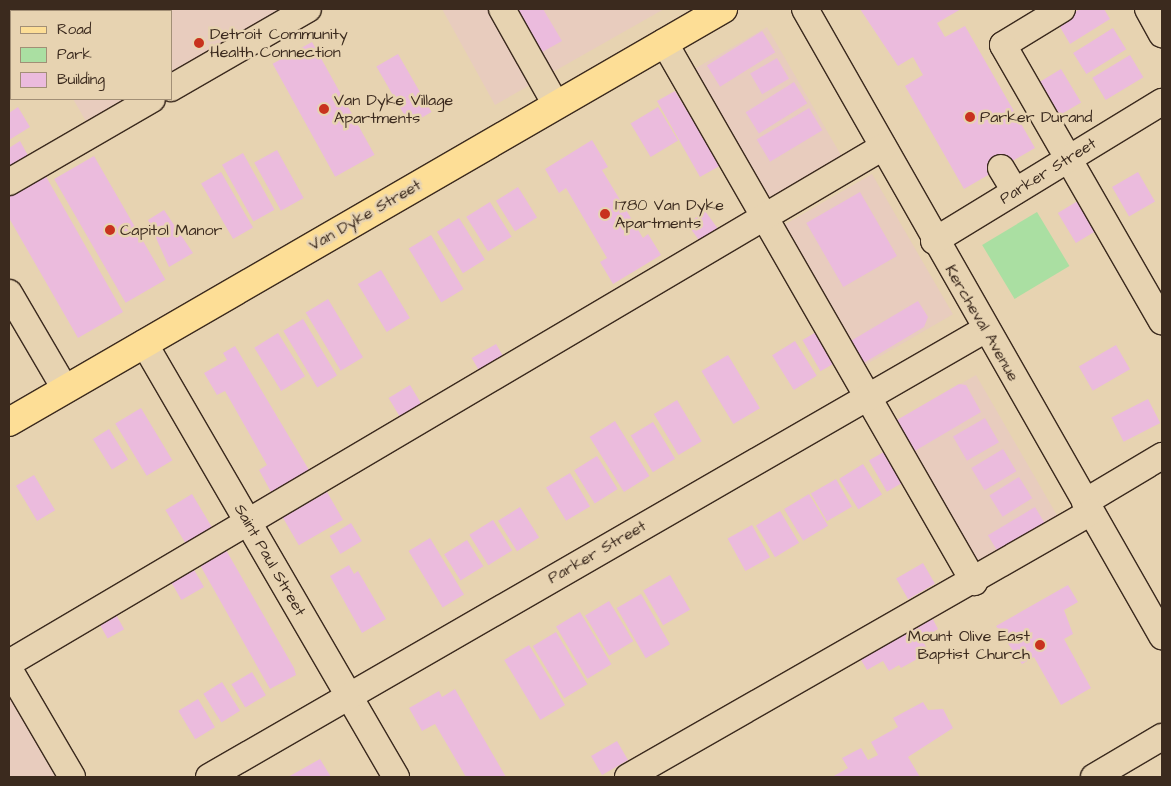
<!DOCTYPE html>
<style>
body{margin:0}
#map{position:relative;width:1171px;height:786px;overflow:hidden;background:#e7d3b1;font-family:"Architects Daughter",sans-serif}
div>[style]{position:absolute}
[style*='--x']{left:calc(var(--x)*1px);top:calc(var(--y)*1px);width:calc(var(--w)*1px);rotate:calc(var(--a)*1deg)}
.built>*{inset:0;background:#e8ccbe;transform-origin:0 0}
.green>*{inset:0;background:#aadfa2;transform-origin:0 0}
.building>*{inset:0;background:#ebbbdd;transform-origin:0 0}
.roads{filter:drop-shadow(1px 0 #3b2a1e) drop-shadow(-1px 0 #3b2a1e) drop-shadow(0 1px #3b2a1e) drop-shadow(0 -1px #3b2a1e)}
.minor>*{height:26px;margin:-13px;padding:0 13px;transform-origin:13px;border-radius:13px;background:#e7d3b1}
.major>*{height:28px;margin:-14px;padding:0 14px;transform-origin:14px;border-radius:14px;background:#fdde96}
.dots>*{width:14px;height:14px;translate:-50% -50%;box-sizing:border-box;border:2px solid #e7d3b1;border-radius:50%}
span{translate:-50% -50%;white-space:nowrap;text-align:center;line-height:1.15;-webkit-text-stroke:5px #e7d3b1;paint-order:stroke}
.poi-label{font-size:16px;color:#3b2a1e}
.left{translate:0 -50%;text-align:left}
.right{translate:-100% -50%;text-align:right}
.street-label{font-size:16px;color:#3b2a1e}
.frame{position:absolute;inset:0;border:10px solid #3b2a1e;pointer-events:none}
.legend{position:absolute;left:10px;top:10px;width:162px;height:90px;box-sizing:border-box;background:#e7d3b1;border:1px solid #a28f76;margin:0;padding:6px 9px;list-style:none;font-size:15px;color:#3b2a1e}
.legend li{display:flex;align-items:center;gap:10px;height:25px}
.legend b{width:25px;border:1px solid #a28f76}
</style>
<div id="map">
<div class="built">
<i style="clip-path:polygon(21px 9px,286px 9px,171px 74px,171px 11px)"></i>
<i style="clip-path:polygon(442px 9px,664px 9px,495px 105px)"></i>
<i style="left:767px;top:27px;width:153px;height:91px;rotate:60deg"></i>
<i style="clip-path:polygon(73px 99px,129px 99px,87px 123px)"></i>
<i style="left:872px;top:174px;width:162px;height:109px;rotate:60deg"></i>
<i style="left:976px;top:375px;width:171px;height:98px;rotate:60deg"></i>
<i style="clip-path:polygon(9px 669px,72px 777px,9px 777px)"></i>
</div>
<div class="green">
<i style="left:1037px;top:212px;width:63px;height:64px;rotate:59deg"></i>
</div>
<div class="building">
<i style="clip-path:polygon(508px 9px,543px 9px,562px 41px,535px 56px)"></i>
<i style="clip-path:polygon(860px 9px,961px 9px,937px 23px,945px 37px,965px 26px,1035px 148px,964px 189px,905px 86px,923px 75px,913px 57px,898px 66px)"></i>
<i style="clip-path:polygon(1080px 9px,1104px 9px,1110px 19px,1070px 44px,1057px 22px)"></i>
<i style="left:1113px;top:28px;width:25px;height:47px;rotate:58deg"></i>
<i style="left:762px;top:31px;width:25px;height:65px;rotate:58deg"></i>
<i style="left:312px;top:42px;width:129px;height:45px;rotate:61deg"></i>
<i style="left:398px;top:54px;width:67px;height:25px;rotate:60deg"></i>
<i style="left:1130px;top:55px;width:26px;height:44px;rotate:59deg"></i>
<i style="left:777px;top:58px;width:24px;height:31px;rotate:60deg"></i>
<i style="left:1061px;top:69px;width:39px;height:28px;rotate:59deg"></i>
<i style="left:794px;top:82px;width:25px;height:57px;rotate:58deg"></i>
<i style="clip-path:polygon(675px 91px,687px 111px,691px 108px,723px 164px,700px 177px,657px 101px)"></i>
<i style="clip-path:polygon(18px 107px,30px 127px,9px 140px,9px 113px)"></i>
<i style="left:658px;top:107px;width:39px;height:32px;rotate:59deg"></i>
<i style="left:809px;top:108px;width:26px;height:61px;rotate:59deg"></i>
<i style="clip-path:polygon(592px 140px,608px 167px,602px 170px,643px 238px,648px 234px,661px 255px,613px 284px,600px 262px,607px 258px,566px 188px,559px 193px,545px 169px)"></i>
<i style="clip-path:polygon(20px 141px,31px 161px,9px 174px,9px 148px)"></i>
<i style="left:277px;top:150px;width:55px;height:26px;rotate:61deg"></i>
<i style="left:243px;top:153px;width:65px;height:24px;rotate:61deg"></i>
<i style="left:94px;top:156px;width:143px;height:46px;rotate:60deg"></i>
<i style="left:221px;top:172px;width:64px;height:23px;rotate:60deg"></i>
<i style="left:1138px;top:172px;width:34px;height:30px;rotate:60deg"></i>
<i style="clip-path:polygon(44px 173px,123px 312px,78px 338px,9px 218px,9px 194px)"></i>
<i style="left:518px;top:187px;width:36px;height:26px;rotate:58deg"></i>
<i style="left:860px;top:192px;width:74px;height:62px;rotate:60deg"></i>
<i style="left:1081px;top:199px;width:35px;height:27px;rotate:59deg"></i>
<i style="left:490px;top:202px;width:41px;height:28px;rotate:58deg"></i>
<i style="clip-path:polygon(164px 210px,193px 253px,169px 267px,148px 220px)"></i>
<i style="left:705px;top:211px;width:26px;height:22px;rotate:54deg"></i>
<i style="left:459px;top:218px;width:49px;height:26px;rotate:58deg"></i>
<i style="left:431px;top:235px;width:63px;height:26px;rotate:59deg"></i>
<i style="left:381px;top:270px;width:56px;height:27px;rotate:59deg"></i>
<i style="left:328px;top:299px;width:68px;height:26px;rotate:59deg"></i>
<i style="clip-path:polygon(918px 301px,928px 317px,924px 327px,857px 367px,844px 345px)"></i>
<i style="left:303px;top:319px;width:66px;height:23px;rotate:59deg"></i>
<i style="left:825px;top:327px;width:36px;height:26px;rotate:60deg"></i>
<i style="left:278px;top:333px;width:51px;height:28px;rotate:58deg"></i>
<i style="left:795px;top:341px;width:41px;height:27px;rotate:58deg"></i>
<i style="left:496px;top:344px;width:20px;height:28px;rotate:60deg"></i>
<i style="left:1116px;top:345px;width:28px;height:43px;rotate:60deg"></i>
<i style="clip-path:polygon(235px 346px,309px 470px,271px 492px,259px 470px,267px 465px,225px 391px,217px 395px,204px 373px,227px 360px,223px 353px)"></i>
<i style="left:728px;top:355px;width:62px;height:31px;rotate:59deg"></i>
<i style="clip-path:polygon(959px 384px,966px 385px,981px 412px,908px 455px,890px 424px)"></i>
<i style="left:410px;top:385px;width:26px;height:25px;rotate:59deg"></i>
<i style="left:1148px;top:399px;width:27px;height:41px;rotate:63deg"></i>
<i style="left:677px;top:400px;width:48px;height:27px;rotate:59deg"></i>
<i style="left:141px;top:408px;width:61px;height:30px;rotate:59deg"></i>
<i style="left:985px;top:418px;width:28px;height:37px;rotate:60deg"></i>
<i style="left:615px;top:421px;width:65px;height:30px;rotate:58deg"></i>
<i style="left:653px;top:422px;width:43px;height:26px;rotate:59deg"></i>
<i style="left:109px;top:429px;width:36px;height:19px;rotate:58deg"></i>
<i style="left:894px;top:446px;width:36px;height:29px;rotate:60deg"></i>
<i style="left:1003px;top:449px;width:26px;height:37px;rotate:59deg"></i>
<i style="left:597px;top:456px;width:39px;height:27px;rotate:58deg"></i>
<i style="left:863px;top:464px;width:36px;height:28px;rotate:58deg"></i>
<i style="left:570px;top:473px;width:39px;height:28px;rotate:59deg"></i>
<i style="left:34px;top:475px;width:41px;height:21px;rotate:59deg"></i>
<i style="left:1019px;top:477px;width:25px;height:35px;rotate:58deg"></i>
<i style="left:836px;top:479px;width:32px;height:29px;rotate:60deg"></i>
<i style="left:327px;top:492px;width:32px;height:51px;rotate:60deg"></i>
<i style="left:192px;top:494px;width:41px;height:31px;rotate:59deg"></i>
<i style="left:809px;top:494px;width:37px;height:29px;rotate:59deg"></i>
<i style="left:520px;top:507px;width:36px;height:26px;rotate:58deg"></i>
<i style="left:1035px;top:507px;width:26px;height:55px;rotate:59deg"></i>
<i style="left:780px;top:511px;width:37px;height:28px;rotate:59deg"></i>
<i style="left:493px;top:520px;width:36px;height:28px;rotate:58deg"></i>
<i style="left:351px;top:523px;width:21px;height:25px;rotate:59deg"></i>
<i style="left:752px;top:525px;width:37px;height:28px;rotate:61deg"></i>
<i style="left:430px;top:538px;width:66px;height:25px;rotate:59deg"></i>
<i style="left:467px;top:540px;width:31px;height:27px;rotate:58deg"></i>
<i style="clip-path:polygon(226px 550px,294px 668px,296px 675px,270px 689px,200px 565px)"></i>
<i style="left:923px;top:563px;width:24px;height:31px;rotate:60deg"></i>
<i style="clip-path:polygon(349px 565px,354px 574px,358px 571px,386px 619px,362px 633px,330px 576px)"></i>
<i style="left:193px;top:568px;width:22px;height:26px;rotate:60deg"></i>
<i style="left:670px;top:575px;width:40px;height:31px;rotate:60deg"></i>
<i style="clip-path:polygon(1068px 585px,1078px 602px,1064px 610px,1073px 634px,1064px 639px,1091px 688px,1061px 705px,1034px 657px,1022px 664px,996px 626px)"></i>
<i style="left:641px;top:594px;width:58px;height:28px;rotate:60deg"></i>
<i style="left:609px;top:601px;width:47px;height:28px;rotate:59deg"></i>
<i style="left:114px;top:611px;width:21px;height:19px;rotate:61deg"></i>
<i style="left:580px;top:612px;width:61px;height:28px;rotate:59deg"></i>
<i style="clip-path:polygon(929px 612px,938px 629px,922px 639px,927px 649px,917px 654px,919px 658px,901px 668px,899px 665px,889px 671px,883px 661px,867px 670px,857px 653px)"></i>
<i style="left:556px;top:632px;width:61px;height:27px;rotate:59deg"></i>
<i style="left:529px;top:645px;width:70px;height:29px;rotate:59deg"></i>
<i style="left:252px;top:672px;width:27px;height:24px;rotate:59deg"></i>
<i style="left:222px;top:682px;width:34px;height:22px;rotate:58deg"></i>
<i style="clip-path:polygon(455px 689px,506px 777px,466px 777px,435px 724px,422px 731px,409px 708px,439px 691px,442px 697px)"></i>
<i style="left:198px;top:699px;width:33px;height:23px;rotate:59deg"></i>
<i style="clip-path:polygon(923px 702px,928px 710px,943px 709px,953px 728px,908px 757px,920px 777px,832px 777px,848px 768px,842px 758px,861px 748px,868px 760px,878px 755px,871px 742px,898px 727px,893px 718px)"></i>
<i style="left:617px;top:741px;width:22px;height:30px;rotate:60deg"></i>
<i style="clip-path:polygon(320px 759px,331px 777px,288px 777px)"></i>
</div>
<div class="roads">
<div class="minor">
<i style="--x:502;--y:9;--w:110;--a:60.6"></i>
<i style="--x:805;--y:9;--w:722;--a:60.34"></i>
<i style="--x:1062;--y:9;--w:69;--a:148.6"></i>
<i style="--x:1003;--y:45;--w:319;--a:60.1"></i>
<i style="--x:1148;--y:9;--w:29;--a:61"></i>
<i style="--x:664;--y:42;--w:623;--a:60.14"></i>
<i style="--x:171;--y:88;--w:158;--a:-30"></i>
<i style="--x:1001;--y:168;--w:27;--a:59"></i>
<i style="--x:9;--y:182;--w:165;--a:-30.1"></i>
<i style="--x:934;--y:241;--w:267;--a:-31.4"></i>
<i style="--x:9;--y:293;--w:111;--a:59.7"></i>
<i style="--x:144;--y:343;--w:502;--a:59.86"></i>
<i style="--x:1085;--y:502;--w:90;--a:-30.9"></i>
<i style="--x:9;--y:663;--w:1015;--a:-30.56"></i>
<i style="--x:9;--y:669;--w:125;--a:59.7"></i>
<i style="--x:209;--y:777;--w:897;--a:-29.97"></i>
<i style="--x:628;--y:777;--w:533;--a:-29.78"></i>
<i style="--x:1094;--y:777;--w:79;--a:-30.5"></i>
</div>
<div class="major">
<i style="--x:9;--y:422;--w:825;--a:-30.05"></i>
</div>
</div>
<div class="dots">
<i style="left:199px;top:43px;background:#c8321e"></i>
<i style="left:324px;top:109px;background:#c8321e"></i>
<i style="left:970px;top:117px;background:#c8321e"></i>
<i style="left:605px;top:214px;background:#c8321e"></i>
<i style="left:110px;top:230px;background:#c8321e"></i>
<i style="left:1040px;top:645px;background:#c8321e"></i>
</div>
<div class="poi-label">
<span class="left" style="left:210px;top:43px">Detroit Community<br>Health Connection</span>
<span class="left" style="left:334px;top:109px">Van Dyke Village<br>Apartments</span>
<span class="left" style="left:980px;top:117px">Parker Durand</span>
<span class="left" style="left:615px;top:214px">1780 Van Dyke<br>Apartments</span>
<span class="left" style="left:120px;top:230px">Capitol Manor</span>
<span class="right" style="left:1030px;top:645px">Mount Olive East<br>Baptist Church</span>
</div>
<div class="street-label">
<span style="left:1048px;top:171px;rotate:-32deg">Parker Street</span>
<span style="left:365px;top:215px;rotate:-30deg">Van Dyke Street</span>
<span style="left:982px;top:323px;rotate:60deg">Kercheval Avenue</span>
<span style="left:597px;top:552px;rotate:-30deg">Parker Street</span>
<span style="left:270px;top:560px;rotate:60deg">Saint Paul Street</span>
</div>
<div class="frame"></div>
<ul class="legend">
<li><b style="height:6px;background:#fdde96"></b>Road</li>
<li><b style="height:14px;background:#aadfa2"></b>Park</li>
<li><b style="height:14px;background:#ebbbdd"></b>Building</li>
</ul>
</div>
